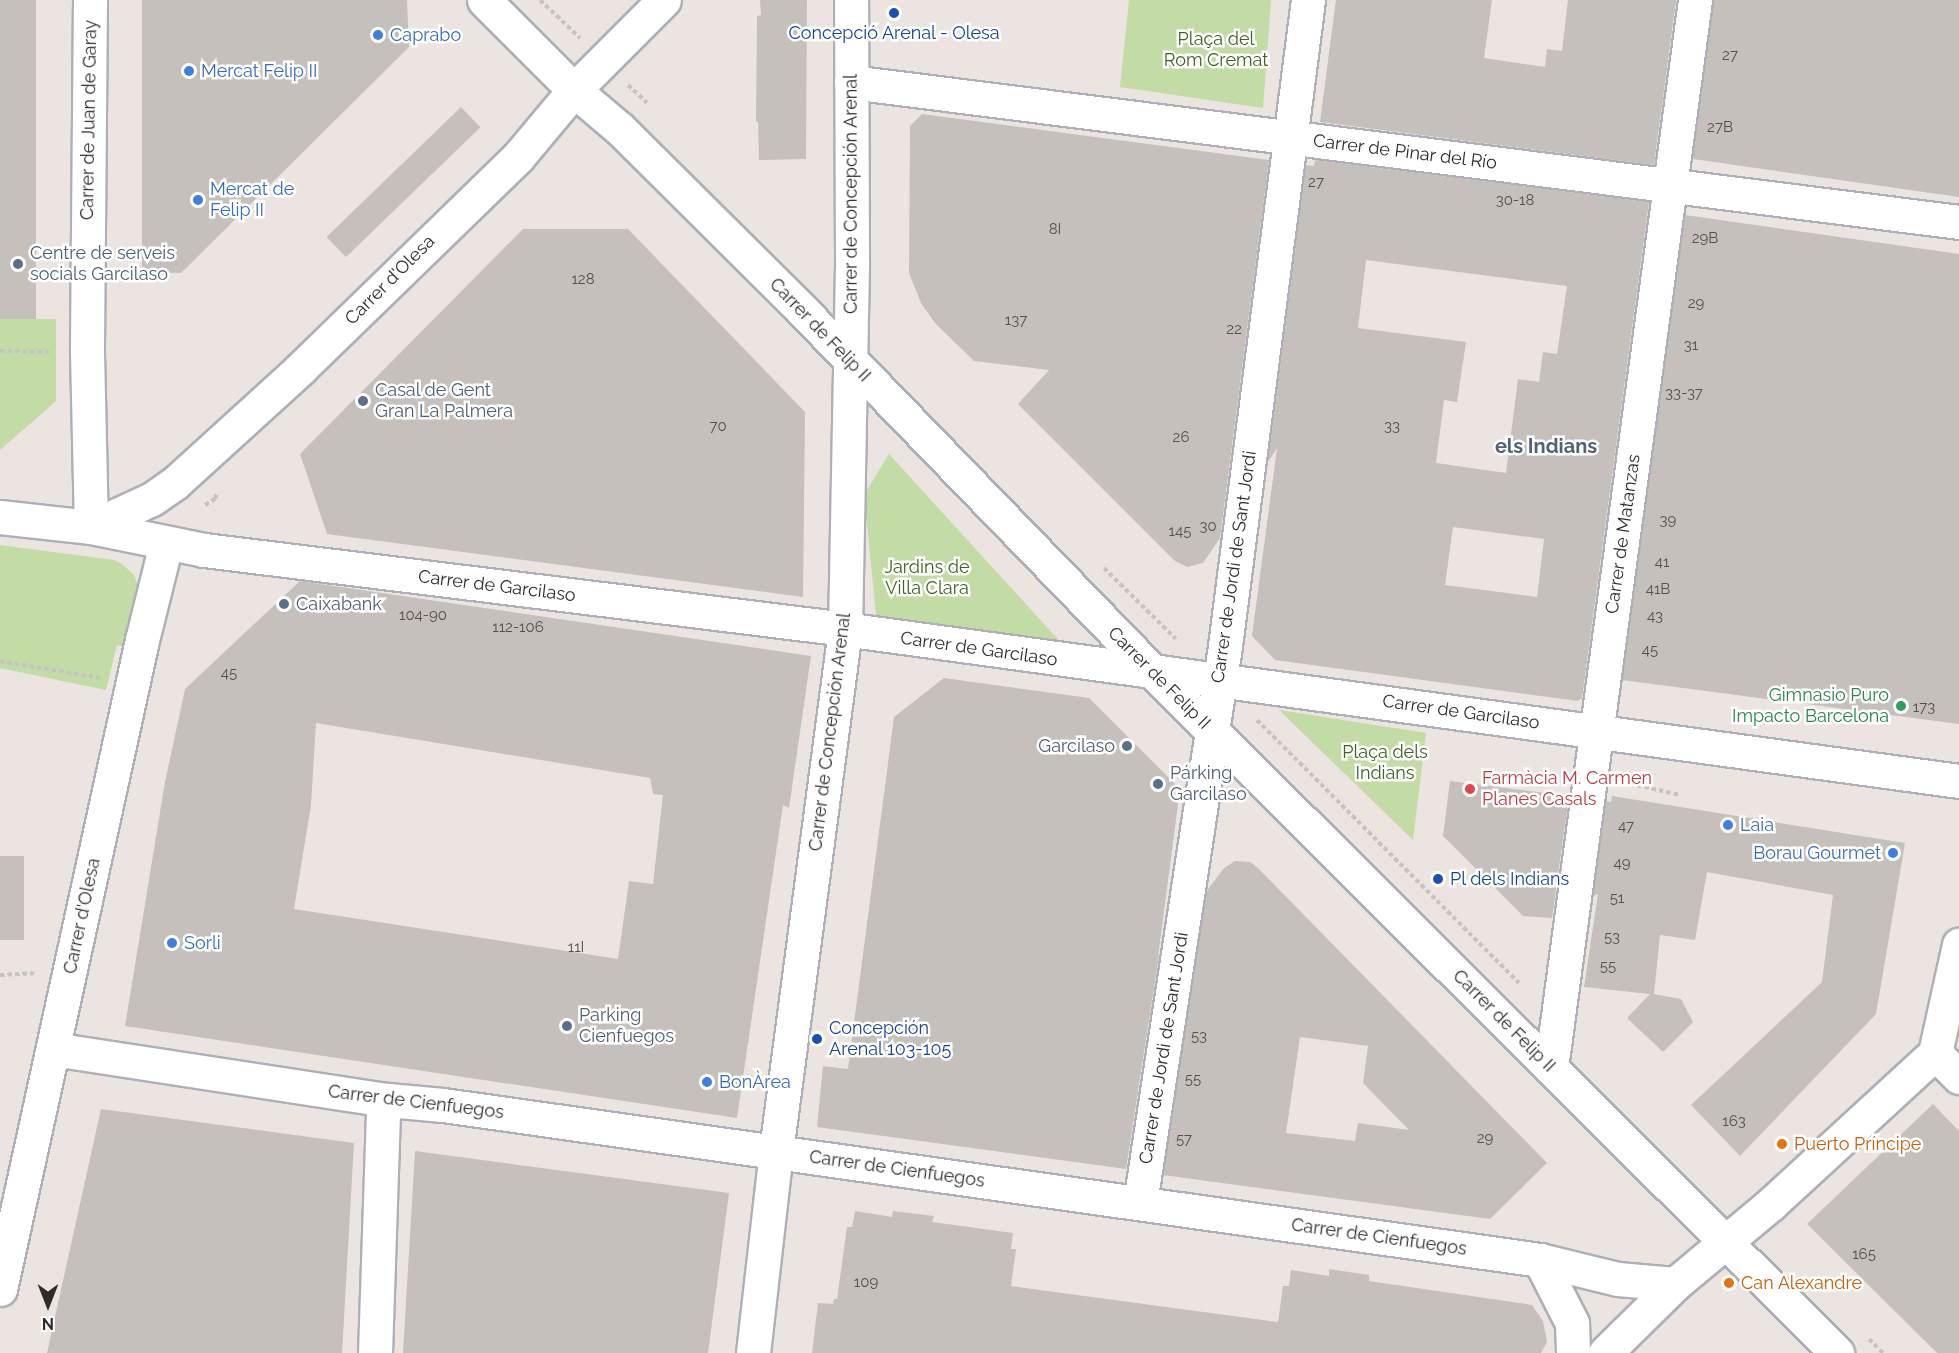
<!DOCTYPE html>
<meta charset="utf-8">
<style>
body{margin:0}
#map{position:relative;width:1959px;height:1353px;overflow:hidden;background:#ece4e0;font-family:Raleway,sans-serif}
div>[style]{position:absolute}
[style*='--x']{left:calc(var(--x)*1px);top:calc(var(--y)*1px);width:calc(var(--w)*1px);rotate:calc(var(--a)*1deg)}
.green>*{inset:0;background:#c3dba4}
.building>*{inset:0;background:#c5c0bc;transform-origin:0 0}
.path>*{height:4px;margin-top:-2px;transform-origin:0;background:repeating-linear-gradient(90deg,#c4c4c4 0 4.5px,transparent 0 7.5px)}
.roads{filter:drop-shadow(2px 0 #adb1b7) drop-shadow(-2px 0 #adb1b7) drop-shadow(0 2px #adb1b7) drop-shadow(0 -2px #adb1b7)}
.street>*{height:33px;margin:-16.5px;padding:0 16.5px;transform-origin:16.5px;border-radius:16.5px;background:#fff}
.secondary>*{height:33px;margin:-16.5px;padding:0 16.5px;transform-origin:16.5px;border-radius:16.5px;background:#fff}
.dots>*{width:16px;height:16px;translate:-50% -50%;box-sizing:border-box;border:3px solid #fff;border-radius:50%}
span{translate:-50% -50%;white-space:nowrap;text-align:center;line-height:1.15;-webkit-text-stroke:5px #fff;paint-order:stroke}
.number-label{font-size:15px;color:#525150}
.number-label span{-webkit-text-stroke-width:0}
.transit-label{font-size:18px;color:#164399}
.left{translate:0 -50%;text-align:left}
.shop-label{font-size:18px;color:#366cbe}
.right{translate:-100% -50%;text-align:right}
.park-label{font-size:18px;color:#3f6124}
.street-label{font-size:18px;color:#2c2c2c}
.service-label{font-size:18px;color:#4e5e75}
.leisure-label{font-size:18px;color:#27864d}
.health-label{font-size:18px;color:#be3a42}
.food-label{font-size:18px;color:#c56008}
.neighbourhood-label{font-size:20px;color:#526178;font-weight:700}
.north{position:absolute;left:18px;top:1275px;width:60px;height:60px;-webkit-text-stroke:4px #fff;paint-order:stroke;rotate:180deg;font-size:16px;font-weight:700;line-height:24px;text-align:center;color:#2c2c2c}
.north::after{content:'';display:block;margin:auto;width:21px;height:27px;background:#2c2c2c;clip-path:polygon(50% 0,100% 100%,50% 72%,0 100%)}
</style>
<div id="map">
<div class="green">
<i style="clip-path:polygon(1129px 0,1271px 0,1263px 108px,1120px 87px)"></i>
<i style="clip-path:polygon(0 319px,56px 319px,56px 401px,0 450px)"></i>
<i style="clip-path:polygon(889px 454px,1065px 647px,877px 624px,864px 495px)"></i>
<i style="clip-path:polygon(0 545px,114px 560px,122px 564px,134px 575px,139px 588px,128px 648px,117px 645px,106px 690px,0 668px)"></i>
<i style="clip-path:polygon(1279px 710px,1426px 733px,1413px 840px)"></i>
</div>
<div class="building">
<i style="left:0;top:0;width:36px;height:319px"></i>
<i style="clip-path:polygon(142px 0,407px 0,409px 47px,181px 273px,142px 272px)"></i>
<i style="clip-path:polygon(760px 0,807px 0,806px 159px,759px 160px,758px 122px,756px 121px,757px 16px,761px 15px)"></i>
<i style="clip-path:polygon(1336px 0,1492px 0,1484px 58px,1545px 67px,1547px 49px,1562px 51px,1568px 0,1676px 0,1654px 165px,1320px 122px)"></i>
<i style="clip-path:polygon(1713px 0,1959px 0,1959px 197px,1693px 159px)"></i>
<i style="left:461px;top:107px;width:28px;height:187px;rotate:46deg"></i>
<i style="clip-path:polygon(922px 114px,1269px 160px,1220px 538px,1203px 563px,1187px 567px,1175px 561px,1018px 404px,1049px 370px,974px 361px,935px 323px,921px 303px,909px 273px,910px 126px)"></i>
<i style="clip-path:polygon(evenodd,1315px 160px,1649px 202px,1582px 698px,1578px 701px,1275px 660px,1252px 636px,1277px 448px,1268px 462px,1306px 165px,1314px 166px,1315px 160px,1366px 260px,1567px 286px,1557px 354px,1543px 352px,1539px 382px,1518px 379px,1506px 473px,1436px 463px,1444px 400px,1457px 402px,1466px 342px,1358px 328px,1366px 260px,1315px 160px,1453px 527px,1544px 539px,1537px 597px,1445px 585px,1453px 527px)"></i>
<i style="clip-path:polygon(1685px 215px,1959px 254px,1959px 724px,1622px 680px)"></i>
<i style="clip-path:polygon(523px 229px,628px 229px,805px 412px,803px 597px,327px 534px,300px 454px)"></i>
<i style="clip-path:polygon(evenodd,300px 581px,811px 656px,789px 808px,783px 805px,737px 1118px,125px 1026px,165px 782px,185px 689px,300px 581px,316px 723px,650px 778px,653px 794px,663px 795px,653px 884px,629px 881px,618px 959px,294px 909px,311px 805px,316px 723px)"></i>
<i style="clip-path:polygon(944px 678px,1089px 698px,1180px 789px,1158px 957px,1159px 955px,1126px 1169px,817px 1127px,823px 1066px,848px 1069px,894px 717px)"></i>
<i style="clip-path:polygon(1450px 781px,1569px 796px,1552px 918px,1523px 916px,1443px 836px)"></i>
<i style="clip-path:polygon(1612px 796px,1905px 843px,1876px 1014px,1740px 1156px,1691px 1105px,1822px 982px,1833px 895px,1707px 872px,1695px 940px,1660px 935px,1654px 994px,1681px 999px,1693px 1022px,1663px 1052px,1627px 1018px,1650px 994px,1584px 987px,1598px 894px,1593px 896px,1606px 801px,1611px 802px)"></i>
<i style="left:0;top:856px;width:24px;height:84px"></i>
<i style="clip-path:polygon(evenodd,1235px 861px,1250px 862px,1257px 867px,1547px 1163px,1490px 1219px,1163px 1175px,1206px 892px,1224px 868px,1235px 861px,1300px 1037px,1368px 1046px,1363px 1083px,1409px 1130px,1358px 1123px,1355px 1141px,1286px 1133px,1300px 1037px)"></i>
<i style="clip-path:polygon(1933px 1104px,1959px 1131px,1959px 1353px,1937px 1353px,1807px 1224px)"></i>
<i style="clip-path:polygon(101px 1109px,354px 1143px,342px 1353px,47px 1353px)"></i>
<i style="clip-path:polygon(415px 1151px,729px 1193px,708px 1353px,403px 1353px)"></i>
<i style="clip-path:polygon(855px 1211px,892px 1217px,893px 1211px,934px 1216px,932px 1222px,1013px 1233px,1011px 1249px,1016px 1249px,1011px 1286px,1278px 1322px,1283px 1286px,1289px 1286px,1291px 1270px,1329px 1276px,1329px 1269px,1369px 1275px,1369px 1281px,1532px 1305px,1543px 1321px,1547px 1342px,1541px 1353px,812px 1353px,818px 1303px,833px 1304px,834px 1299px,837px 1299px,847px 1227px,852px 1227px)"></i>
</div>
<div class="path">
<i style="--x:540;--y:0;--w:55;--a:43.5"></i>
<i style="--x:628;--y:85;--w:26;--a:43"></i>
<i style="--x:0;--y:351;--w:49;--a:1.2"></i>
<i style="--x:205;--y:505;--w:12;--a:-31"></i>
<i style="--x:215;--y:499;--w:7;--a:-74"></i>
<i style="--x:1104;--y:568;--w:101;--a:44.6"></i>
<i style="--x:0;--y:661;--w:101;--a:9.6"></i>
<i style="--x:1257;--y:720;--w:371;--a:45.1"></i>
<i style="--x:1637;--y:785;--w:44;--a:13.1"></i>
<i style="--x:0;--y:975;--w:34;--a:-3"></i>
<i style="--x:1869;--y:1339;--w:20;--a:45"></i>
</div>
<div class="roads">
<div class="street">
<i style="--x:90;--y:0;--w:352;--a:90.5"></i>
<i style="--x:87;--y:352;--w:175;--a:88.7"></i>
<i style="--x:91;--y:527;--w:115;--a:11.5"></i>
<i style="--x:204;--y:550;--w:630;--a:7.02"></i>
<i style="--x:829;--y:627;--w:1140;--a:7.76"></i>
<i style="--x:851;--y:82;--w:1117;--a:7.2"></i>
<i style="--x:53;--y:1049;--w:339;--a:8.7"></i>
<i style="--x:388;--y:1100;--w:55;--a:5.2"></i>
<i style="--x:443;--y:1105;--w:1108;--a:8.04"></i>
<i style="--x:1540;--y:1260;--w:80;--a:13.7"></i>
<i style="--x:1618;--y:1279;--w:57;--a:5"></i>
<i style="--x:1935;--y:1053;--w:34;--a:45"></i>
<i style="--x:1551;--y:1068;--w:1078;--a:-82.32"></i>
<i style="--x:1140;--y:1203;--w:563;--a:-81.32"></i>
<i style="--x:1225;--y:646;--w:651;--a:-82.68"></i>
<i style="--x:1540;--y:1260;--w:71;--a:63.1"></i>
<i style="--x:1572;--y:1323;--w:30;--a:88"></i>
<i style="--x:0;--y:1289;--w:664;--a:-77.66"></i>
<i style="--x:142;--y:640;--w:99;--a:-76"></i>
<i style="--x:375;--y:1353;--w:237;--a:-88.1"></i>
<i style="--x:383;--y:1116;--w:17;--a:-73"></i>
<i style="--x:753;--y:1353;--w:203;--a:-83.5"></i>
<i style="--x:776;--y:1151;--w:526;--a:-82.46"></i>
<i style="--x:845;--y:630;--w:369;--a:-88.9"></i>
<i style="--x:852;--y:261;--w:261;--a:-90.2"></i>
<i style="--x:1605;--y:1353;--w:98;--a:-44.6"></i>
<i style="--x:1675;--y:1284;--w:125;--a:-39.8"></i>
<i style="--x:1771;--y:1204;--w:223;--a:-42.6"></i>
<i style="--x:1935;--y:1053;--w:111;--a:-77.5"></i>
</div>
<div class="secondary">
<i style="--x:484;--y:0;--w:127;--a:45"></i>
<i style="--x:574;--y:90;--w:60;--a:40.3"></i>
<i style="--x:620;--y:129;--w:258;--a:44.8"></i>
<i style="--x:803;--y:311;--w:504;--a:45.88"></i>
<i style="--x:1154;--y:673;--w:964;--a:44.87"></i>
<i style="--x:0;--y:517;--w:92;--a:6.3"></i>
<i style="--x:91;--y:527;--w:67;--a:-24.7"></i>
<i style="--x:152;--y:499;--w:29;--a:-35"></i>
<i style="--x:176;--y:482;--w:168;--a:-42.3"></i>
<i style="--x:300;--y:369;--w:304;--a:-44.2"></i>
<i style="--x:518;--y:157;--w:87;--a:-50.1"></i>
<i style="--x:574;--y:90;--w:127;--a:-45"></i>
</div>
</div>
<div class="dots">
<i style="left:894px;top:13px;background:#1a4fb4"></i>
<i style="left:378px;top:35px;background:#3f7fe0"></i>
<i style="left:189px;top:71px;background:#3f7fe0"></i>
<i style="left:198px;top:200px;background:#3f7fe0"></i>
<i style="left:18px;top:264px;background:#5c6f8a"></i>
<i style="left:363px;top:401px;background:#5c6f8a"></i>
<i style="left:284px;top:604px;background:#5c6f8a"></i>
<i style="left:1901px;top:706px;background:#2e9e5b"></i>
<i style="left:1127px;top:746px;background:#5c6f8a"></i>
<i style="left:1158px;top:784px;background:#5c6f8a"></i>
<i style="left:1470px;top:789px;background:#e0444e"></i>
<i style="left:1728px;top:825px;background:#3f7fe0"></i>
<i style="left:1893px;top:853px;background:#3f7fe0"></i>
<i style="left:1438px;top:879px;background:#1a4fb4"></i>
<i style="left:172px;top:943px;background:#3f7fe0"></i>
<i style="left:567px;top:1026px;background:#5c6f8a"></i>
<i style="left:817px;top:1039px;background:#1a4fb4"></i>
<i style="left:707px;top:1082px;background:#3f7fe0"></i>
<i style="left:1782px;top:1144px;background:#e8710a"></i>
<i style="left:1729px;top:1283px;background:#e8710a"></i>
</div>
<div class="number-label">
<span style="left:1730px;top:56px">27</span>
<span style="left:1720px;top:128px">27B</span>
<span style="left:1316px;top:183px">27</span>
<span style="left:1515px;top:201px">30-18</span>
<span style="left:1055px;top:230px">8I</span>
<span style="left:1705px;top:239px">29B</span>
<span style="left:583px;top:280px">128</span>
<span style="left:1696px;top:304px">29</span>
<span style="left:1016px;top:321px">137</span>
<span style="left:1234px;top:330px">22</span>
<span style="left:1691px;top:346px">31</span>
<span style="left:1684px;top:394px">33-37</span>
<span style="left:718px;top:427px">70</span>
<span style="left:1392px;top:427px">33</span>
<span style="left:1181px;top:438px">26</span>
<span style="left:1668px;top:521px">39</span>
<span style="left:1208px;top:527px">30</span>
<span style="left:1180px;top:532px">145</span>
<span style="left:1662px;top:563px">41</span>
<span style="left:1658px;top:590px">41B</span>
<span style="left:423px;top:616px">104-90</span>
<span style="left:1655px;top:617px">43</span>
<span style="left:518px;top:628px">112-106</span>
<span style="left:1650px;top:651px">45</span>
<span style="left:229px;top:674px">45</span>
<span style="left:1924px;top:708px">173</span>
<span style="left:1626px;top:827px">47</span>
<span style="left:1622px;top:864px">49</span>
<span style="left:1617px;top:899px">51</span>
<span style="left:1612px;top:938px">53</span>
<span style="left:576px;top:948px">11I</span>
<span style="left:1608px;top:967px">55</span>
<span style="left:1199px;top:1037px">53</span>
<span style="left:1193px;top:1080px">55</span>
<span style="left:1734px;top:1122px">163</span>
<span style="left:1485px;top:1139px">29</span>
<span style="left:1184px;top:1140px">57</span>
<span style="left:1864px;top:1255px">165</span>
<span style="left:866px;top:1283px">109</span>
</div>
<div class="transit-label">
<span style="left:894px;top:33px">Concepció Arenal - Olesa</span>
<span class="left" style="left:1450px;top:879px">Pl dels Indians</span>
<span class="left" style="left:829px;top:1039px">Concepción<br>Arenal 103-105</span>
</div>
<div class="shop-label">
<span class="left" style="left:390px;top:35px">Caprabo</span>
<span class="left" style="left:201px;top:71px">Mercat Felip II</span>
<span class="left" style="left:210px;top:200px">Mercat de<br>Felip II</span>
<span class="left" style="left:1740px;top:825px">Laia</span>
<span class="right" style="left:1881px;top:853px">Borau Gourmet</span>
<span class="left" style="left:184px;top:943px">Sorli</span>
<span class="left" style="left:719px;top:1082px">BonÀrea</span>
</div>
<div class="park-label">
<span style="left:1216px;top:50px">Plaça del<br>Rom Cremat</span>
<span style="left:927px;top:578px">Jardins de<br>Villa Clara</span>
<span style="left:1385px;top:763px">Plaça dels<br>Indians</span>
</div>
<div class="street-label">
<span style="left:89px;top:120px;rotate:-89deg">Carrer de Juan de Garay</span>
<span style="left:1405px;top:152px;rotate:7deg">Carrer de Pinar del Río</span>
<span style="left:851px;top:194px;rotate:-90deg">Carrer de Concepción Arenal</span>
<span style="left:390px;top:280px;rotate:-45deg">Carrer d'Olesa</span>
<span style="left:820px;top:330px;rotate:46deg">Carrer de Felip II</span>
<span style="left:1623px;top:534px;rotate:-82deg">Carrer de Matanzas</span>
<span style="left:1234px;top:567px;rotate:-82deg">Carrer de Jordi de Sant Jordi</span>
<span style="left:497px;top:586px;rotate:7deg">Carrer de Garcilaso</span>
<span style="left:979px;top:649px;rotate:8deg">Carrer de Garcilaso</span>
<span style="left:1159px;top:678px;rotate:45deg">Carrer de Felip II</span>
<span style="left:1461px;top:712px;rotate:8deg">Carrer de Garcilaso</span>
<span style="left:830px;top:732px;rotate:-83deg">Carrer de Concepción Arenal</span>
<span style="left:82px;top:916px;rotate:-78deg">Carrer d'Olesa</span>
<span style="left:1504px;top:1021px;rotate:45deg">Carrer de Felip II</span>
<span style="left:1164px;top:1048px;rotate:-81deg">Carrer de Jordi de Sant Jordi</span>
<span style="left:416px;top:1102px;rotate:7deg">Carrer de Cienfuegos</span>
<span style="left:897px;top:1169px;rotate:8deg">Carrer de Cienfuegos</span>
<span style="left:1379px;top:1237px;rotate:8deg">Carrer de Cienfuegos</span>
</div>
<div class="service-label">
<span class="left" style="left:30px;top:264px">Centre de serveis<br>socials Garcilaso</span>
<span class="left" style="left:375px;top:401px">Casal de Gent<br>Gran La Palmera</span>
<span class="left" style="left:296px;top:604px">Caixabank</span>
<span class="right" style="left:1115px;top:746px">Garcilaso</span>
<span class="left" style="left:1170px;top:784px">Párking<br>Garcilaso</span>
<span class="left" style="left:579px;top:1026px">Parking<br>Cienfuegos</span>
</div>
<div class="leisure-label">
<span class="right" style="left:1889px;top:706px">Gimnasio Puro<br>Impacto Barcelona</span>
</div>
<div class="health-label">
<span class="left" style="left:1482px;top:789px">Farmàcia M. Carmen<br>Planes Casals</span>
</div>
<div class="food-label">
<span class="left" style="left:1794px;top:1144px">Puerto Príncipe</span>
<span class="left" style="left:1741px;top:1283px">Can Alexandre</span>
</div>
<div class="neighbourhood-label">
<span style="left:1546px;top:446px">els Indians</span>
</div>
<div class="north">N</div>
</div>
